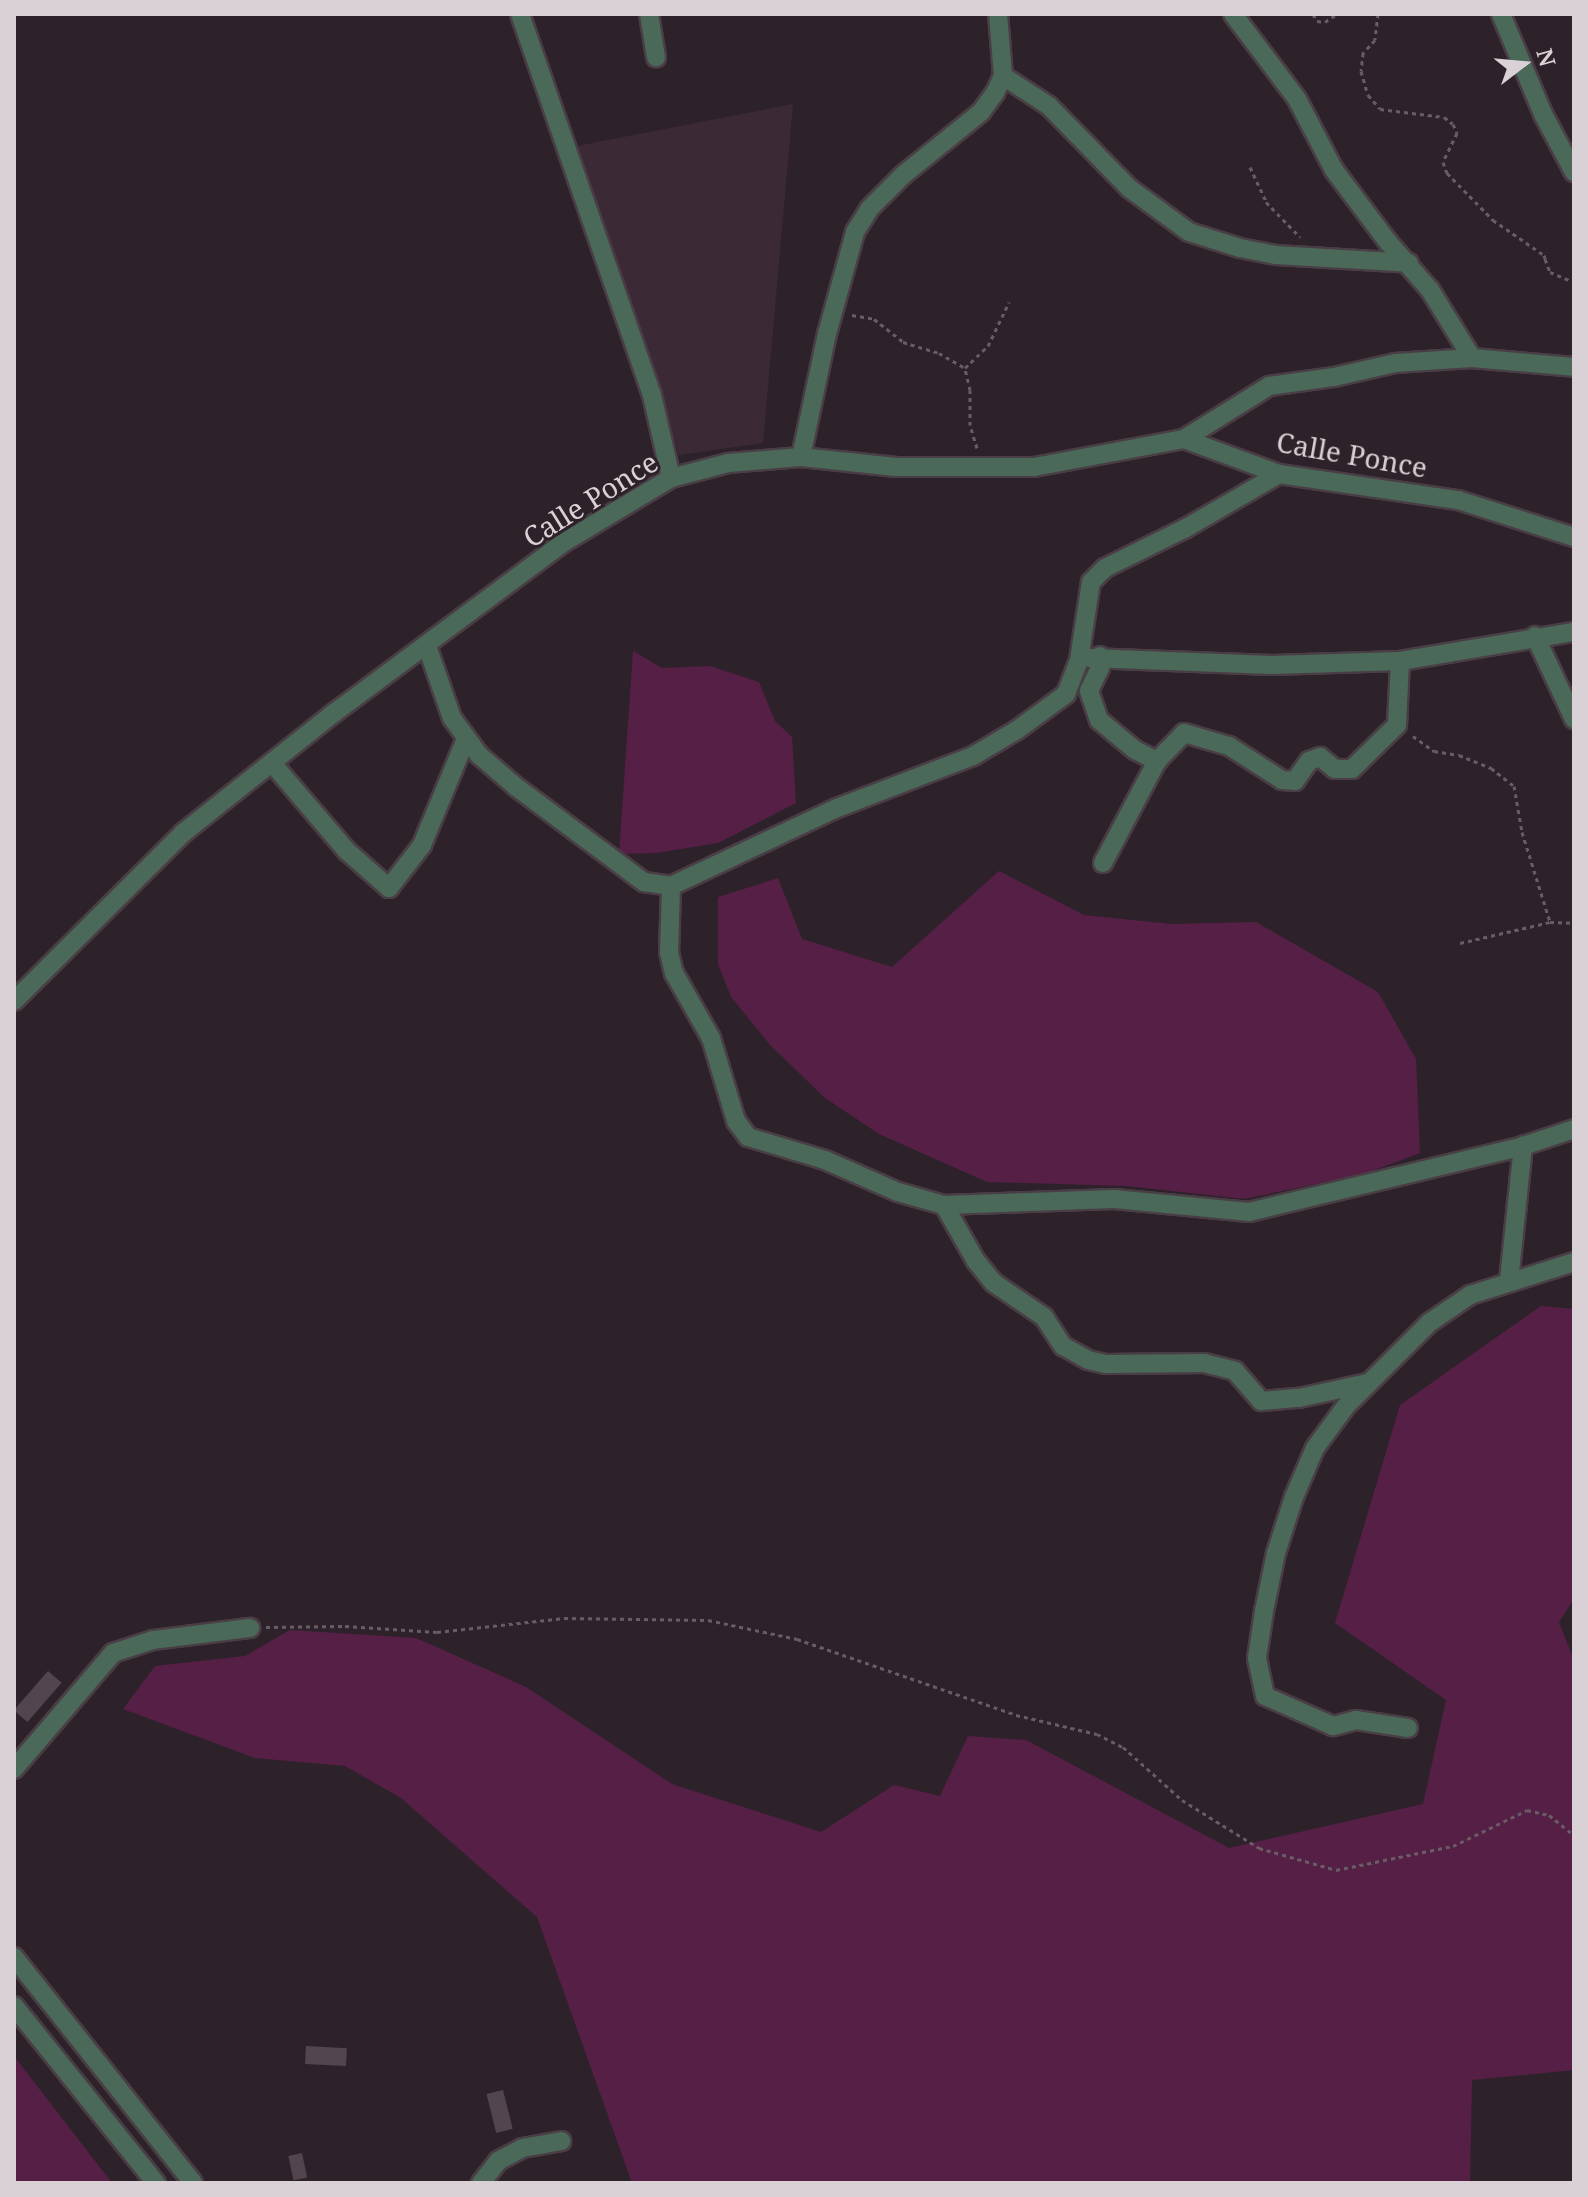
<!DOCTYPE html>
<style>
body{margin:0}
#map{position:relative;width:1588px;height:2197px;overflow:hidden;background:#2e222a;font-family:"Noto Serif",serif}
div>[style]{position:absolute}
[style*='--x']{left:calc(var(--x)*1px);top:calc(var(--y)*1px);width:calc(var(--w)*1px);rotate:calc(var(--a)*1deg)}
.built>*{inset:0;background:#3b2935}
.green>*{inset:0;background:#551f46}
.building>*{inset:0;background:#53454e;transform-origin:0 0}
.path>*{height:3px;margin-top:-1.5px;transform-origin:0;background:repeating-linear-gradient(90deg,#685d64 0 4px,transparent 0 8px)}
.roads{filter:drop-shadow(2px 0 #4a3e46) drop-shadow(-2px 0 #4a3e46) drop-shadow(0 2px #4a3e46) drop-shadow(0 -2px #4a3e46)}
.minor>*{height:18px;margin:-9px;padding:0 9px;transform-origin:9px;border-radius:9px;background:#4b6958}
span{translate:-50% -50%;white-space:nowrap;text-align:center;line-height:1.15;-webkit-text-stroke:6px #2e222a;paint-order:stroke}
.street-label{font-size:28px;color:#dad1d6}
.frame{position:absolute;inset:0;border:16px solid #dad1d6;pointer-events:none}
.north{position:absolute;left:1484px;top:24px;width:80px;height:80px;-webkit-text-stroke:6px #2e222a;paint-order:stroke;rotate:74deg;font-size:22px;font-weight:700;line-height:32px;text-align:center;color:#dad1d6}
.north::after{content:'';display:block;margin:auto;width:28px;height:36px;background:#dad1d6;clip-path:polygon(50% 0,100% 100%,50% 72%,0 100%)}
</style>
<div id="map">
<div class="built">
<i style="clip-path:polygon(793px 104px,763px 443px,679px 455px,577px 146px)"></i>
</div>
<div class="green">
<i style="clip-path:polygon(633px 651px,662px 668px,710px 666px,759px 682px,775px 721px,792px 737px,796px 803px,718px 843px,656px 853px,619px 854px)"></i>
<i style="clip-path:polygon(999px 871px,1084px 915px,1171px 924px,1256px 922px,1378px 992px,1416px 1059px,1420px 1153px,1364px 1174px,1244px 1199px,1127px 1186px,987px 1182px,879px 1134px,825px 1098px,771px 1046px,731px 997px,718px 964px,718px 897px,778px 878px,802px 939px,892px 967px)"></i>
<i style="clip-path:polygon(1541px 1306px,1574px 1309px,1574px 1599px,1559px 1622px,1574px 1660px,1574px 2070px,1472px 2080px,1470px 2183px,632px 2183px,537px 1917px,401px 1798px,345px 1766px,255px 1758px,123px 1709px,155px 1666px,245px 1656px,290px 1630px,416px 1638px,526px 1687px,672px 1784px,821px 1832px,894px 1785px,940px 1796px,968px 1736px,1026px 1740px,1229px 1848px,1423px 1804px,1446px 1700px,1335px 1623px,1400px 1405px)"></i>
<i style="clip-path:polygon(14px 2056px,112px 2183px,14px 2183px)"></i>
</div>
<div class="building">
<i style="left:48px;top:1671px;width:18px;height:52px;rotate:41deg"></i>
<i style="left:306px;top:2046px;width:41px;height:18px;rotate:3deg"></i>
<i style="left:503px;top:2090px;width:40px;height:17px;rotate:76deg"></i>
<i style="left:302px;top:2153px;width:25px;height:14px;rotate:78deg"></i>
</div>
<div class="path">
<i style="--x:1313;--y:14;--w:8;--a:60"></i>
<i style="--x:1317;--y:21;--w:8;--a:7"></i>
<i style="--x:1325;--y:22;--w:14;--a:-34"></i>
<i style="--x:1378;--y:14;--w:26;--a:97"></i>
<i style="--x:1375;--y:40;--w:18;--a:133"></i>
<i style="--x:1363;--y:53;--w:18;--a:96"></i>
<i style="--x:1361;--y:71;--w:25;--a:74"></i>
<i style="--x:1368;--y:95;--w:18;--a:49"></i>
<i style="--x:1380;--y:109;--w:64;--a:7.1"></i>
<i style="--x:1444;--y:117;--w:11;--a:38"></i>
<i style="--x:1453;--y:124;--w:10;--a:66"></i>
<i style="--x:1457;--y:133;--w:32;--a:116"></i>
<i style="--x:1443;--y:162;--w:12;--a:70"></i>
<i style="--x:1447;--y:173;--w:66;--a:45.6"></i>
<i style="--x:1493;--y:220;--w:62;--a:34.5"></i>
<i style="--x:1544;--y:255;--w:6;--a:72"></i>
<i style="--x:1250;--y:167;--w:38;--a:65"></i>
<i style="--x:1266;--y:202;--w:49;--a:45.8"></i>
<i style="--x:1545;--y:259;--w:14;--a:69"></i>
<i style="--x:1550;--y:272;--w:26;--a:23"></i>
<i style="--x:852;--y:315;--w:22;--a:10"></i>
<i style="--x:874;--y:319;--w:37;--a:38"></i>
<i style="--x:903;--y:342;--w:38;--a:17"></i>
<i style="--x:939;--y:353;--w:30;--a:30"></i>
<i style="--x:977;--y:448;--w:24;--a:-107"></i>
<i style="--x:970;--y:425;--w:35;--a:-90"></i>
<i style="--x:970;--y:390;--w:23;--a:-103"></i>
<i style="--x:965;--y:368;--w:32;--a:-44"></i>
<i style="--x:988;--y:346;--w:49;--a:-64.5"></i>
<i style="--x:1413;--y:736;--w:26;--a:36"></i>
<i style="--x:1434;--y:751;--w:25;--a:9"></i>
<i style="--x:1459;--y:755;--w:35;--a:22"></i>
<i style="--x:1491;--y:768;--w:29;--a:38"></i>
<i style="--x:1514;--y:786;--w:47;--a:80.1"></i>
<i style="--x:1522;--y:832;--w:94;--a:72.7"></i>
<i style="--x:1460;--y:943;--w:92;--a:-13.1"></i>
<i style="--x:1550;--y:922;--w:24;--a:2"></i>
<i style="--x:266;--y:1627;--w:79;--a:-0.7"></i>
<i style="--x:345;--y:1626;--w:92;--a:3.7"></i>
<i style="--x:437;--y:1632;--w:128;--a:-6.3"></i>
<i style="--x:564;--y:1618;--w:144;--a:0.8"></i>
<i style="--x:708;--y:1620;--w:91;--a:12.1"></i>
<i style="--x:797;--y:1639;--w:232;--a:19.1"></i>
<i style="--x:1016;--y:1715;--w:83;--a:13.2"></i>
<i style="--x:1097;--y:1734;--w:29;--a:27"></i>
<i style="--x:1123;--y:1747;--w:79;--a:41.9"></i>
<i style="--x:1182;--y:1800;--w:91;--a:31.9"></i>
<i style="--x:1259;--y:1848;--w:80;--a:15.9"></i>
<i style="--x:1336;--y:1870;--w:119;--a:-11.6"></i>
<i style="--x:1453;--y:1846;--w:82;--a:-25.9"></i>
<i style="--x:1527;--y:1810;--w:23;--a:13"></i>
<i style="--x:1549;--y:1815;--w:32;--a:39"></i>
</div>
<div class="roads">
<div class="minor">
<i style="--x:520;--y:14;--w:403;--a:70.9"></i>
<i style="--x:652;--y:395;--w:85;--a:77.1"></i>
<i style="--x:649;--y:14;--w:44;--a:80.8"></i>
<i style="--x:1233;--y:14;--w:106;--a:53"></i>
<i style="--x:1297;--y:99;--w:80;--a:62.5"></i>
<i style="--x:1334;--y:170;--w:90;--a:53.1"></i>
<i style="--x:1388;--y:242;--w:64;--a:48.8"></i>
<i style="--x:1430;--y:290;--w:80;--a:58.3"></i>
<i style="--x:1501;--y:14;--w:108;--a:67.2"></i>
<i style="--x:1543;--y:114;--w:66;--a:61.9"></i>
<i style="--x:1003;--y:76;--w:55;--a:33.1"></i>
<i style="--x:1049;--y:106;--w:115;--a:45.7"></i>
<i style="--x:1129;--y:188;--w:74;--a:36.3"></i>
<i style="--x:1189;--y:232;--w:53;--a:17.4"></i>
<i style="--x:1240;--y:248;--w:37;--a:11"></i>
<i style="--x:1276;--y:255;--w:133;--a:3.4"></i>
<i style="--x:1184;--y:439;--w:100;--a:-31.9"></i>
<i style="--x:1269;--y:386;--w:66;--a:-7.9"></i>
<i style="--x:1334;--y:377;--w:63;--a:-12.9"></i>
<i style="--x:1395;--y:363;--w:77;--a:-3.7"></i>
<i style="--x:1472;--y:358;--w:102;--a:5"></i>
<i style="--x:801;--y:457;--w:126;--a:-78.1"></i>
<i style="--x:827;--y:334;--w:106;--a:-74.6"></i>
<i style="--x:855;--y:232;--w:28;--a:-58"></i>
<i style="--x:870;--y:208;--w:47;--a:-45"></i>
<i style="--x:903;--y:175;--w:100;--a:-38.9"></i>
<i style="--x:981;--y:112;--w:24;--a:-54"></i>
<i style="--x:995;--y:93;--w:19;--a:-65"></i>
<i style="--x:1003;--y:76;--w:62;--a:-94.6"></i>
<i style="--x:1535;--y:636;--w:92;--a:64.8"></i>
<i style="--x:427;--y:646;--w:76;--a:70.9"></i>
<i style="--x:452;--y:718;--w:46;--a:53.9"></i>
<i style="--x:479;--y:755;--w:48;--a:40.7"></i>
<i style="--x:515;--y:786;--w:161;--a:36.7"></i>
<i style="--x:644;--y:882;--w:27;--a:8"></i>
<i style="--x:671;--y:886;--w:183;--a:-25.2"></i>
<i style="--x:837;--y:808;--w:146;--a:-20.9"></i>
<i style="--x:973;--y:756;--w:51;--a:-30.6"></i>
<i style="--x:1017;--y:730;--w:61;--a:-36.3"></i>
<i style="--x:1066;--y:694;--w:36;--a:-69"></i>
<i style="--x:1079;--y:660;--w:79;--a:-81.3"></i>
<i style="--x:1091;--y:582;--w:20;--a:-45"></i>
<i style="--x:1105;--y:568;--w:90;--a:-26.3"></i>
<i style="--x:1186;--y:528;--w:108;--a:-30.1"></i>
<i style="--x:1100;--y:656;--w:12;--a:90"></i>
<i style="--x:1100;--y:668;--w:25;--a:116"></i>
<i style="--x:1089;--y:691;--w:31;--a:71"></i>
<i style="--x:1099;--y:720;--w:47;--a:39.8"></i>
<i style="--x:1135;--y:750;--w:25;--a:27"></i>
<i style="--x:1157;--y:761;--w:39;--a:-46"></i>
<i style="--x:1184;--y:733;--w:47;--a:16.1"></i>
<i style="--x:1229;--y:746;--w:63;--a:32.7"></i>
<i style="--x:1282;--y:780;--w:13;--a:4"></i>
<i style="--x:1295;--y:781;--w:24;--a:-55"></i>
<i style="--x:1309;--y:761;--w:12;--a:-20"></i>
<i style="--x:1320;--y:757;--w:19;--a:39"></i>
<i style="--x:1335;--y:769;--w:17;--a:0"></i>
<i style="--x:1352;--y:769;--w:63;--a:-44.4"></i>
<i style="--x:1397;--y:725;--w:64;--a:-87.3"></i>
<i style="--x:1089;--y:658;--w:183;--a:2.2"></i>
<i style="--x:1272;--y:665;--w:128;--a:-1.8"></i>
<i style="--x:1400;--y:661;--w:176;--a:-9.5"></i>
<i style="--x:272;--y:763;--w:116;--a:49.6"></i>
<i style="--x:347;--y:851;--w:56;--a:41.4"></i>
<i style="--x:389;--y:888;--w:54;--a:-52.5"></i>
<i style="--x:422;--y:845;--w:115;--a:-67.5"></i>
<i style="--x:1103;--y:863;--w:115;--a:-62.1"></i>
<i style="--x:671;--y:886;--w:66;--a:91.7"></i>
<i style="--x:669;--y:952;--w:22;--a:77"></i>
<i style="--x:674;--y:973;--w:75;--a:60.4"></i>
<i style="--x:711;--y:1038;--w:87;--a:73.2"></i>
<i style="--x:736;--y:1121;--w:20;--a:53"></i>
<i style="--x:748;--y:1137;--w:80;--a:16.6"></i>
<i style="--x:825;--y:1160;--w:80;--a:23.7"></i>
<i style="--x:898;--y:1192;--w:48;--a:15.8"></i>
<i style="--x:944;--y:1205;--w:170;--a:-2"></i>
<i style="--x:1114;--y:1199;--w:136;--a:5.5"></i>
<i style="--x:1249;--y:1212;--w:282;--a:-13.5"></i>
<i style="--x:1523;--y:1146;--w:54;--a:-18.4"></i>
<i style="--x:14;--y:1001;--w:238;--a:-44.8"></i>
<i style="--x:183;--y:833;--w:193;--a:-38.5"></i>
<i style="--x:334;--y:713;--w:289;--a:-36.6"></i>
<i style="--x:566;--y:541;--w:122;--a:-31"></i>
<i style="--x:671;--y:478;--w:59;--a:-14.7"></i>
<i style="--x:728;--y:463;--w:73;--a:-4.7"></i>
<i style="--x:801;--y:457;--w:96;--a:6"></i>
<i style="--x:896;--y:467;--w:138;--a:0"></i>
<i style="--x:1034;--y:467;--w:153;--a:-10.6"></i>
<i style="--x:1184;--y:439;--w:101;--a:20.2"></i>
<i style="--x:1279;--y:474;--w:181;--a:8.3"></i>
<i style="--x:1458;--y:500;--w:122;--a:17.7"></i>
<i style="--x:944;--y:1205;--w:64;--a:60.3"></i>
<i style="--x:976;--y:1261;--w:28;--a:51"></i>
<i style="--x:994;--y:1283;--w:60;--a:34.2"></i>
<i style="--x:1044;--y:1317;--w:35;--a:57"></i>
<i style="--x:1063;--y:1346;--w:29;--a:29"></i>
<i style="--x:1088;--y:1360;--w:18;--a:13"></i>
<i style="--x:1106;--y:1364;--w:98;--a:-0.6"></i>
<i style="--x:1204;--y:1363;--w:32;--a:14"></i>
<i style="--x:1235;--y:1371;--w:40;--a:49"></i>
<i style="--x:1261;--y:1401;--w:38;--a:-5"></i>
<i style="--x:1299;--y:1398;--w:71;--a:-12.3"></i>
<i style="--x:1509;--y:1281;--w:136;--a:-84.1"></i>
<i style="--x:1408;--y:1728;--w:53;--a:-171.3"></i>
<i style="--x:1356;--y:1720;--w:24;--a:165"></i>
<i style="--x:1333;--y:1726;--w:74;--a:-156.2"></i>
<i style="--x:1265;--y:1696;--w:39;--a:-102"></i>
<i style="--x:1257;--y:1658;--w:48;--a:-81.5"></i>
<i style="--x:1264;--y:1611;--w:59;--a:-78.3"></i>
<i style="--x:1276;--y:1553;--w:59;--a:-72.2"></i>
<i style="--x:1294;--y:1497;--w:53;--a:-66.8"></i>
<i style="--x:1315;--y:1448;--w:52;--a:-53.6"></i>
<i style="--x:1346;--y:1406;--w:117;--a:-45"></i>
<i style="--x:1429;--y:1323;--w:50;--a:-34.3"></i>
<i style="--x:1470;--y:1295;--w:109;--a:-17.6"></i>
<i style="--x:14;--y:1769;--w:153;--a:-49.5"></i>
<i style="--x:113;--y:1653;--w:42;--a:-18"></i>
<i style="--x:153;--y:1640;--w:98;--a:-7.1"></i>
<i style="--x:14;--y:1957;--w:288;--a:51.6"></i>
<i style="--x:14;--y:2006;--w:227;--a:51.3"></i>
<i style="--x:481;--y:2183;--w:28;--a:-52"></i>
<i style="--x:498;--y:2161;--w:27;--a:-28"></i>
<i style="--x:522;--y:2148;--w:40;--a:-10"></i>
</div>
</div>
<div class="street-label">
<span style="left:1352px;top:454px;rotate:10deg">Calle Ponce</span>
<span style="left:590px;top:499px;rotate:-32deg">Calle Ponce</span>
</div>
<div class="frame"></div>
<div class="north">N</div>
</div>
